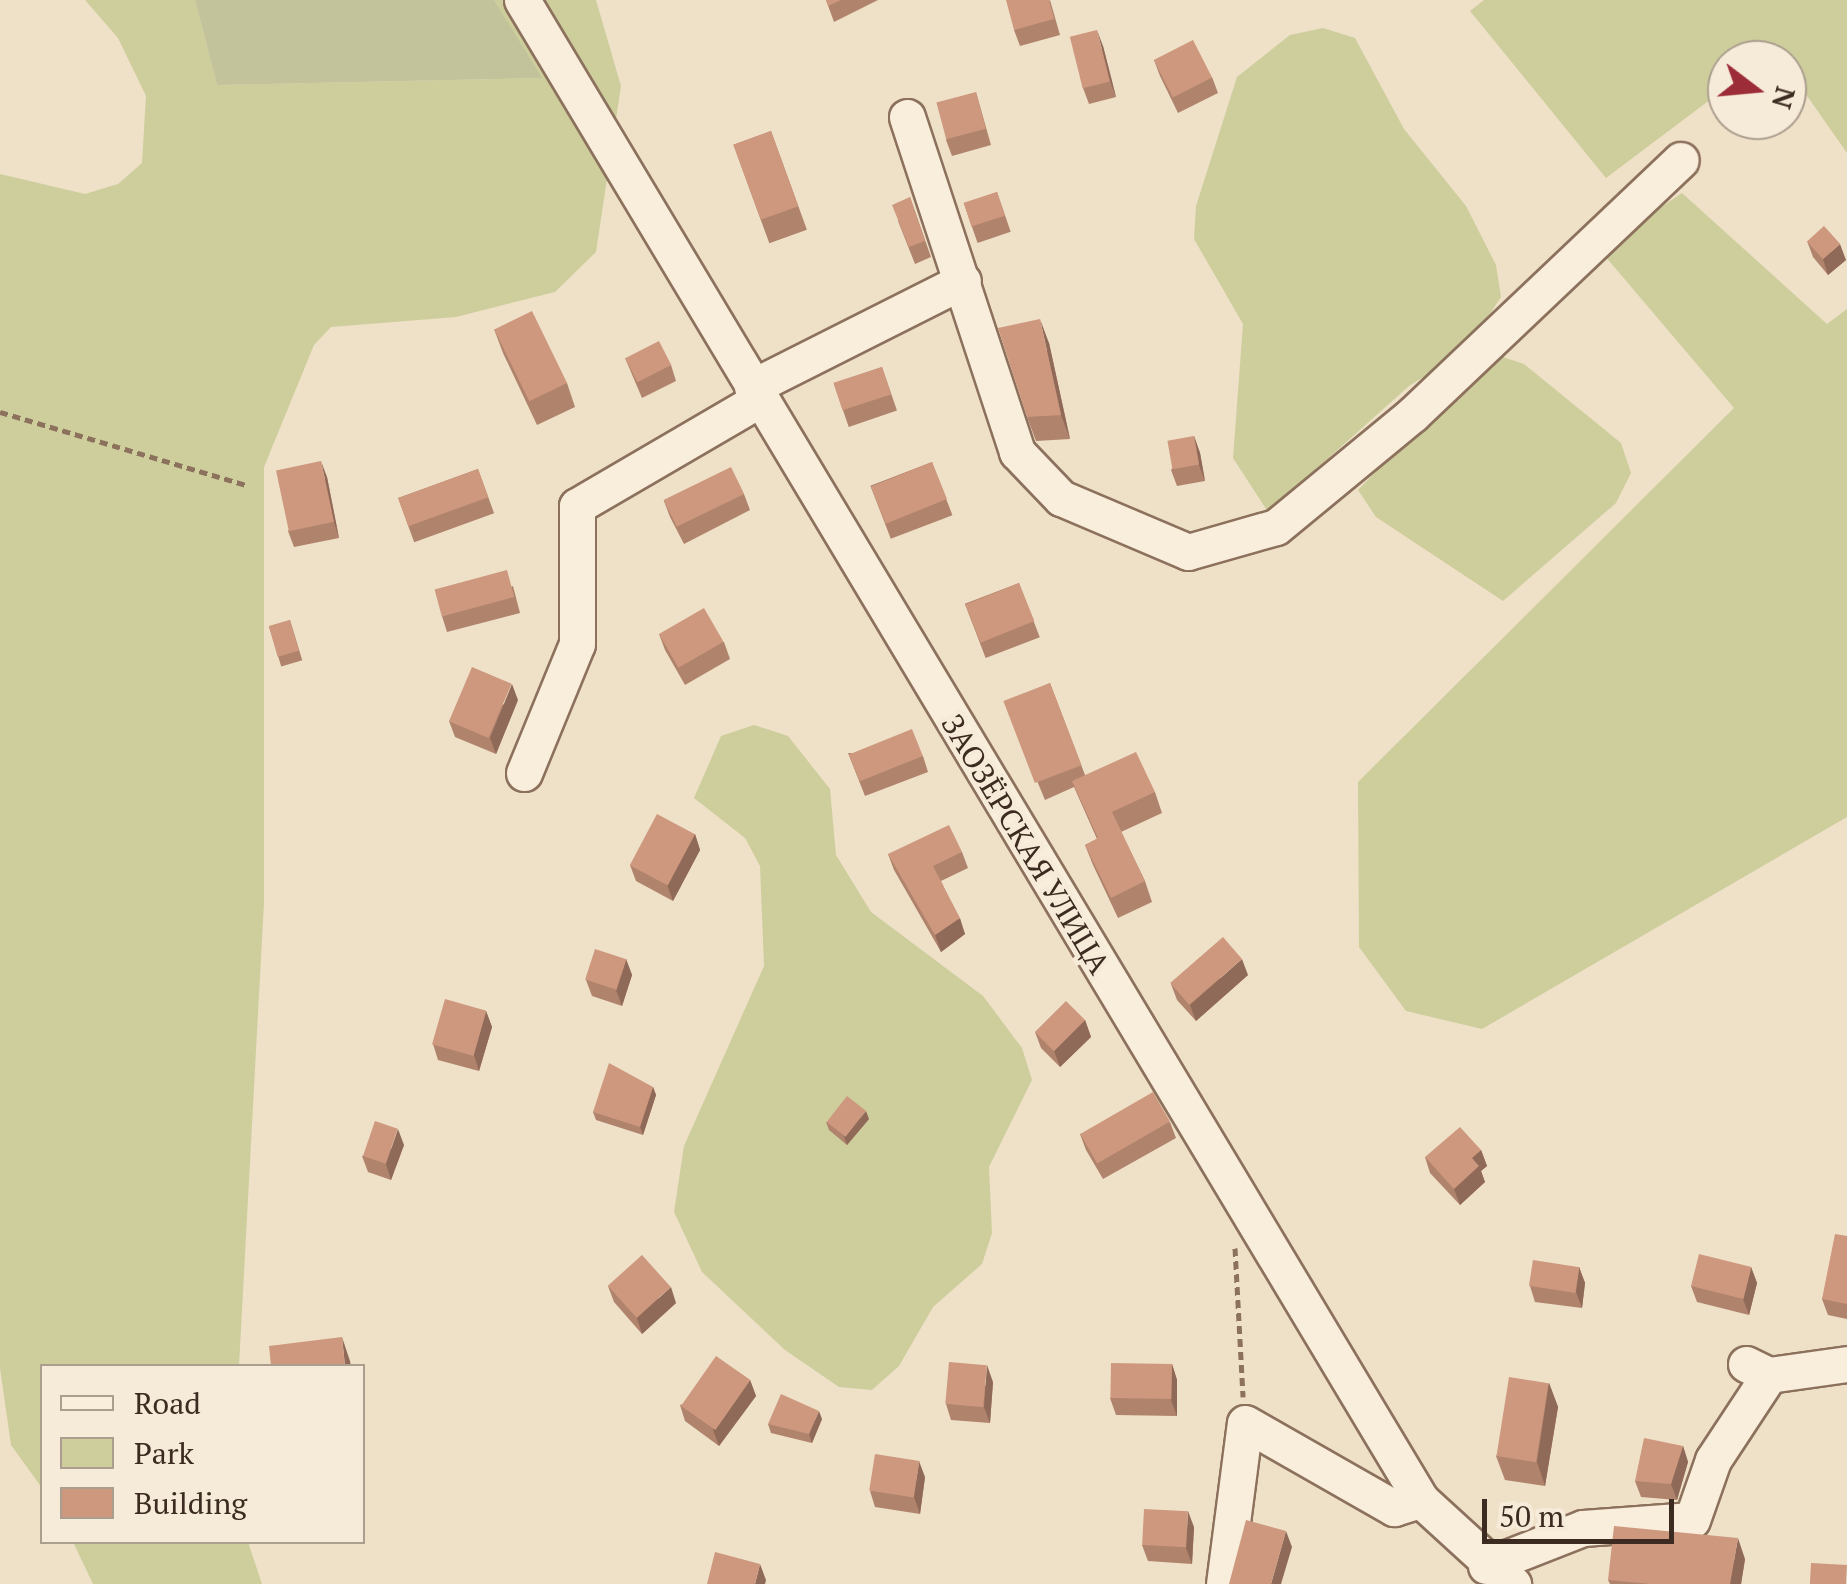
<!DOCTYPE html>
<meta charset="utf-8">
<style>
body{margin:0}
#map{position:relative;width:1847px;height:1584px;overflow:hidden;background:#efe0c8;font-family:"PT Serif",serif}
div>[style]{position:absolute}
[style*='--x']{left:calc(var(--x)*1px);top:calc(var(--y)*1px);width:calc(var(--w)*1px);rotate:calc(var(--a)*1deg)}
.green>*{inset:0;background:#cdce9c}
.cemetery>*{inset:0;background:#c2c39b}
.path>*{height:5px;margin-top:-2.5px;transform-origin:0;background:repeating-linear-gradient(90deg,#8c715d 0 8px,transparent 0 13px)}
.roads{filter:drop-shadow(2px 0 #8c715d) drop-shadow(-2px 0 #8c715d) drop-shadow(0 2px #8c715d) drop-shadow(0 -2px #8c715d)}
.minor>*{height:35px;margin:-17.5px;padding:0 17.5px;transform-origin:17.5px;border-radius:17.5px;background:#f9eedc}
.wall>*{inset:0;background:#b0836c;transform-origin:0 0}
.shaded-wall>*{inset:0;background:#906a58}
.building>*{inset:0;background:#cd987e;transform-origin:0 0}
span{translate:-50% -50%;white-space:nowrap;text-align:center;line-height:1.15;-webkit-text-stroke:9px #f6ebd8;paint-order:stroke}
.street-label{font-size:30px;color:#3c2b20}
.legend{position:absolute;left:40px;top:1364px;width:325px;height:180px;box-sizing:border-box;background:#f6ebd8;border:2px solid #ac9e8e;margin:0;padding:12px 18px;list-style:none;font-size:30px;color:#3c2b20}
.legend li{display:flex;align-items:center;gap:20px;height:50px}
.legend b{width:50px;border:2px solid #ac9e8e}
.north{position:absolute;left:1707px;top:40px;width:100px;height:100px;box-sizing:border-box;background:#f6ebd8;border:2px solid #ac9e8e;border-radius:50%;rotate:106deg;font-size:28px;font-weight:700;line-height:40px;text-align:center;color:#3c2b20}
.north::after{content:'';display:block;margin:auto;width:35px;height:45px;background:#9c2c37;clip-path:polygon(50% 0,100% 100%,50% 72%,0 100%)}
.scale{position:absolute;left:1482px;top:1499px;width:192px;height:45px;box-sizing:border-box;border:5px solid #3c2b20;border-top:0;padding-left:12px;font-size:30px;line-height:35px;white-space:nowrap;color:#3c2b20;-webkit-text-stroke:8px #f6ebd8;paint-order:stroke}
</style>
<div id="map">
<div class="green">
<i style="clip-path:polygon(85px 0,195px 0,217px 85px,540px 78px,494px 0,596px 0,621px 86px,596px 252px,555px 292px,456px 317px,331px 327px,314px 345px,264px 467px,264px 902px,239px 1366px,42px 1366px,42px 1488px,11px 1445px,0 1368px,0 174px,85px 194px,118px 184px,142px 163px,146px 96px,118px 38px)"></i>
<i style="clip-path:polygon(1484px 0,1847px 0,1847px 153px,1775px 50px,1762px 60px,1727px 60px,1727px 87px,1606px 178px,1470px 11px)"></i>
<i style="clip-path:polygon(1323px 28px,1355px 38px,1404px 129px,1466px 206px,1496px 265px,1501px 297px,1465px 351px,1409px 386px,1268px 512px,1233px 458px,1243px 324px,1194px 239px,1196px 206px,1237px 77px,1290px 35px)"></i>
<i style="clip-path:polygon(1682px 193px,1827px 324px,1847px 309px,1847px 817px,1482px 1029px,1406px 1011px,1359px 947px,1358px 782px,1734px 408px,1599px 249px)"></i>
<i style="clip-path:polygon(1491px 353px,1524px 364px,1621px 443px,1631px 473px,1616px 503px,1503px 601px,1376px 517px,1358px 490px)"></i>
<i style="clip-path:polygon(754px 725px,788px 736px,830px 789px,836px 855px,871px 912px,983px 996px,1022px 1048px,1032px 1080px,989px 1167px,992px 1233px,982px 1264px,933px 1307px,899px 1366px,872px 1390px,839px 1387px,785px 1350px,702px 1272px,674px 1212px,684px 1146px,764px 966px,760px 866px,745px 838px,694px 798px,721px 736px)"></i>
<i style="clip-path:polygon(73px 1542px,248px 1542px,262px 1584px,93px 1584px)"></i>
</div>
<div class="cemetery">
<i style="clip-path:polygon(195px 0,494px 0,542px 78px,217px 85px)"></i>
</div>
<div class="path">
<i style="--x:0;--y:412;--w:258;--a:16.5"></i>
<i style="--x:1235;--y:1248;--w:149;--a:86.9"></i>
</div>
<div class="roads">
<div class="minor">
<i style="--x:522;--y:0;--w:1749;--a:59.06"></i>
<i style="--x:1421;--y:1500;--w:125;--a:42.4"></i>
<i style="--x:907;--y:117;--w:353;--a:71.8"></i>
<i style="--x:1017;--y:452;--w:64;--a:46.3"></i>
<i style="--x:1061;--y:498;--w:138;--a:23"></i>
<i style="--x:1188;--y:552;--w:91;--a:-15.9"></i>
<i style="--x:1276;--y:527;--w:178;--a:-39.5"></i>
<i style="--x:1413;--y:414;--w:369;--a:-43.5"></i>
<i style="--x:752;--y:387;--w:236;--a:-26.7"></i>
<i style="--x:524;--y:773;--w:139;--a:-67.7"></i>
<i style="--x:577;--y:644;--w:138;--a:-90"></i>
<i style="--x:577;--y:506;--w:212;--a:-30.3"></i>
<i style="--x:1746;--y:1364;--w:25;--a:26"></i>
<i style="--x:1769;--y:1375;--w:79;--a:-8"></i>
<i style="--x:1486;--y:1566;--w:104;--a:-21.4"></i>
<i style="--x:1583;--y:1528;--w:109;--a:-4.2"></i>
<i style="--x:1692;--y:1520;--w:64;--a:-70.7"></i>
<i style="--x:1713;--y:1460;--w:102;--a:-56.6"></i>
<i style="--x:1224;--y:1584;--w:162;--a:-82.6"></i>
<i style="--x:1245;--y:1423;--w:172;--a:29.7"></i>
<i style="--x:1394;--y:1508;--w:28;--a:-17"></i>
</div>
</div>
<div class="wall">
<i style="clip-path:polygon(826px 0,878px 0,834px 22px)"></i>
<i style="clip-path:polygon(1050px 0,1060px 35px,1020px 46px,1014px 30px)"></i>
<i style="clip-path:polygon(1103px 46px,1116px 97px,1089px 104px,1083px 88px)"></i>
<i style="clip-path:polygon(1154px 60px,1212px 77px,1218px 93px,1178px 113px,1160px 76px)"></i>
<i style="clip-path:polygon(976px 92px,991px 145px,952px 156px,946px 140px)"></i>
<i style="left:771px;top:131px;width:105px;height:40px;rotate:70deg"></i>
<i style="left:997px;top:192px;width:42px;height:35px;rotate:71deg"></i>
<i style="clip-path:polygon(910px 197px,931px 257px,915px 264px,898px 221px)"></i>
<i style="clip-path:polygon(1807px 241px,1846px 260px,1828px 275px,1813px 257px)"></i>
<i style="clip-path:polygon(494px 329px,567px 383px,575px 407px,537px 425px,503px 353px)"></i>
<i style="clip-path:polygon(1049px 343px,1070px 439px,1036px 441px,1027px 417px)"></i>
<i style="clip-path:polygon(625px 358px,671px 365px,676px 381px,642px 398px)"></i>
<i style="left:882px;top:367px;width:46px;height:51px;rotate:71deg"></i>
<i style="clip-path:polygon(1194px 436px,1200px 453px,1205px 481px,1177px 486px,1171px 470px)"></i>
<i style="left:932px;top:462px;width:57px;height:66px;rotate:69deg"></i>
<i style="left:478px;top:469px;width:47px;height:85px;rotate:70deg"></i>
<i style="clip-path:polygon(327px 477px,339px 538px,294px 547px,288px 531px)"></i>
<i style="clip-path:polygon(744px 494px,750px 510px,684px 544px,670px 517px,664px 501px)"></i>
<i style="left:1019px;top:583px;width:58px;height:58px;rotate:69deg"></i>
<i style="clip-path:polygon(513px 586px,520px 613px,447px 632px,442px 616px)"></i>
<i style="left:290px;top:620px;width:42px;height:22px;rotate:73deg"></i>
<i style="clip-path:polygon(659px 634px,724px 642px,730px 659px,685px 685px,665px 650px)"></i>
<i style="clip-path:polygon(1050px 683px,1085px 775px,1155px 792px,1162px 813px,1121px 832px,1145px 881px,1152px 902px,1118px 918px,1093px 865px,1085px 845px,1097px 839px,1074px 787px,1045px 800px,1005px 704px)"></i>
<i style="clip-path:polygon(518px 700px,496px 754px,455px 737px,449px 721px)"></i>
<i style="clip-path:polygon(848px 753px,923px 756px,928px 772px,865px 796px)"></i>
<i style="clip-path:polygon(695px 834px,700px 850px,673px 901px,636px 881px,630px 865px)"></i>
<i style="clip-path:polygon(962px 852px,968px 868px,941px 881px,965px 934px,941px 952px,894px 870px,888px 854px)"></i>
<i style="clip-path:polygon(626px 959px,632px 975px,622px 1006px,592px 996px,586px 980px)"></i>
<i style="clip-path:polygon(1248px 975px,1196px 1021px,1177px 1000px,1171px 984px)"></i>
<i style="clip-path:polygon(486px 1011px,492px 1027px,479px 1071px,438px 1060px,433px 1044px)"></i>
<i style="clip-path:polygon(1085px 1020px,1091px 1037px,1060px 1067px,1041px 1048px,1035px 1032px)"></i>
<i style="clip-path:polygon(653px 1087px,656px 1095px,643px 1135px,596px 1120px,593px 1112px)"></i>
<i style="clip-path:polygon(869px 1119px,847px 1145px,829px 1130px,826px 1122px)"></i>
<i style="clip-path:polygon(1170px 1122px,1176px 1138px,1103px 1179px,1086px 1150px,1080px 1134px)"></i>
<i style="clip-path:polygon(404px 1145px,391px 1180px,368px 1172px,362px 1156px)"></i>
<i style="clip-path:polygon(1481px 1150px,1487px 1166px,1481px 1171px,1485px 1182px,1460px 1205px,1430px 1173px,1425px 1157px)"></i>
<i style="clip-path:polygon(1847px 1236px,1847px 1319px,1828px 1315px,1822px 1299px)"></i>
<i style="clip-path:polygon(1579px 1267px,1585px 1283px,1582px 1308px,1535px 1302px,1530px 1286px)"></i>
<i style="clip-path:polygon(1751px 1267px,1757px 1283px,1749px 1315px,1697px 1302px,1691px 1286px)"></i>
<i style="clip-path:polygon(608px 1286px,676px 1303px,642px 1334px,614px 1302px)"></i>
<i style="clip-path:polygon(1172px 1364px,1177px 1380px,1177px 1416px,1116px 1415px,1110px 1398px)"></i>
<i style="clip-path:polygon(750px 1380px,756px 1396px,719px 1446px,685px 1421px,680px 1405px)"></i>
<i style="clip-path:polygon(993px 1382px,990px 1423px,951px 1420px,946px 1404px)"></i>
<i style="clip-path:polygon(1549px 1383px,1558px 1407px,1545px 1486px,1505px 1480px,1496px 1456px)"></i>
<i style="clip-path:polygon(822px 1419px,812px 1443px,771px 1433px,768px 1424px)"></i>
<i style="clip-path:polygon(1683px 1446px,1688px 1462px,1677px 1500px,1641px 1497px,1635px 1481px)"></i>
<i style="clip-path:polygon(925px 1477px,920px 1514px,875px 1507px,870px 1491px)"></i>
<i style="clip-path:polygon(1194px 1527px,1192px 1564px,1148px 1561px,1142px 1545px)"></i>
<i style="clip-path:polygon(1745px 1559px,1741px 1584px,1610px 1584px,1608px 1580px)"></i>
</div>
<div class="shaded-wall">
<i style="clip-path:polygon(1097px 30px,1103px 46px,1116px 97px,1110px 81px)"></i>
<i style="clip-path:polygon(1840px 244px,1846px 260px,1828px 275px,1823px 259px)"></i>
<i style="clip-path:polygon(1040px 319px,1049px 343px,1070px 439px,1061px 415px)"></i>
<i style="clip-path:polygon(1194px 436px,1200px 453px,1205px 481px,1199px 465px)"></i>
<i style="clip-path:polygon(321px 461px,327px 477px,339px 538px,334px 522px)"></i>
<i style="clip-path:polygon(512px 684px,518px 700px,496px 754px,490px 738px)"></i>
<i style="clip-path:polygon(695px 834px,700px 850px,673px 901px,667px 885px)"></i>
<i style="clip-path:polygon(960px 918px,965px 934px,941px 952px,935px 935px)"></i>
<i style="clip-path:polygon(626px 959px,632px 975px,622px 1006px,616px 990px)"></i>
<i style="clip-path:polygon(1242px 959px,1248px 975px,1196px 1021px,1190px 1005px)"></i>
<i style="clip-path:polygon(486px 1011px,492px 1027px,479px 1071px,474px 1055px)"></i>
<i style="clip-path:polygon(1085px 1020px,1091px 1037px,1060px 1067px,1054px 1051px)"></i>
<i style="clip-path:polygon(653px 1087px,656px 1095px,643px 1135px,640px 1127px)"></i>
<i style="clip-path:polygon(866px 1111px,869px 1119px,847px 1145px,844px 1137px)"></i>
<i style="clip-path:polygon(398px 1129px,404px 1145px,391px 1180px,386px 1164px)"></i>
<i style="clip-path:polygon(1481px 1150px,1487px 1166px,1481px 1171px,1485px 1182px,1460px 1205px,1454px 1189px,1472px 1158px)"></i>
<i style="clip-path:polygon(1579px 1267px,1585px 1283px,1582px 1308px,1576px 1292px)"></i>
<i style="clip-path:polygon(1751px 1267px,1757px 1283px,1749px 1315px,1743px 1299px)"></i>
<i style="clip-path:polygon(671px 1287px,676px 1303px,642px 1334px,637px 1318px)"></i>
<i style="clip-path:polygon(342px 1337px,350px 1361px,351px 1366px,345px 1366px)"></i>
<i style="clip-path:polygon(1172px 1364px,1177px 1380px,1177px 1416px,1171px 1400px)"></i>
<i style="clip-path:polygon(987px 1365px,993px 1382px,990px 1423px,984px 1407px)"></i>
<i style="clip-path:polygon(750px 1380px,756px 1396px,719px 1446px,713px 1430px)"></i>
<i style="clip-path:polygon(1549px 1383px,1558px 1407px,1545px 1486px,1537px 1462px)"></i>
<i style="clip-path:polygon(819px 1411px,822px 1419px,812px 1443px,809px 1434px)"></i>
<i style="clip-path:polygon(1683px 1446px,1688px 1462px,1677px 1500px,1671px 1484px)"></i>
<i style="clip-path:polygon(919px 1461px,925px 1477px,920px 1514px,914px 1497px)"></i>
<i style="clip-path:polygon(1188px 1511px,1194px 1527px,1192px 1564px,1186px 1548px)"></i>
<i style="clip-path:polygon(1286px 1531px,1292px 1547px,1281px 1584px,1271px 1584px)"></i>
<i style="clip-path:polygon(1738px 1538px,1745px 1559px,1741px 1584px,1730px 1584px)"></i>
<i style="clip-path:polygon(760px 1564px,766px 1580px,765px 1584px,755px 1584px)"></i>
</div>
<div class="building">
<i style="clip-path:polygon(826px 0,841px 0,828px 6px)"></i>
<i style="clip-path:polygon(1006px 0,1049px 0,1054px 19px,1014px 30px)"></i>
<i style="left:1097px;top:30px;width:53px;height:28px;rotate:76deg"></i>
<i style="left:1193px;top:40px;width:42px;height:44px;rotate:63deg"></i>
<i style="left:976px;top:92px;width:38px;height:41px;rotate:75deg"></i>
<i style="left:771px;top:131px;width:80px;height:40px;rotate:70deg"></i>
<i style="left:997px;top:192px;width:25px;height:35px;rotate:72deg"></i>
<i style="clip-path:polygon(910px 197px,925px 241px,909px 247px,892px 205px)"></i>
<i style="left:1824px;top:226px;width:24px;height:23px;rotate:48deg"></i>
<i style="left:532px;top:311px;width:80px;height:42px;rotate:64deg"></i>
<i style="clip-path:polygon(1040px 319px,1061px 415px,1027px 417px,998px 328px)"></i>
<i style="left:659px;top:341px;width:27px;height:38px;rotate:63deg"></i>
<i style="left:882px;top:367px;width:29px;height:51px;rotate:72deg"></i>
<i style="left:1194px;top:436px;width:29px;height:27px;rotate:80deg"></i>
<i style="left:321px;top:461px;width:62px;height:46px;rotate:78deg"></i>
<i style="left:932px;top:462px;width:40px;height:66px;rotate:68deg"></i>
<i style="left:731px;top:467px;width:30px;height:75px;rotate:64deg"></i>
<i style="left:478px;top:469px;width:30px;height:85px;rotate:70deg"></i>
<i style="left:507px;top:570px;width:28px;height:75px;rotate:75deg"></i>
<i style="left:1019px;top:583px;width:41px;height:58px;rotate:68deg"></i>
<i style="left:704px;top:608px;width:39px;height:52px;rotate:60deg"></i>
<i style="left:290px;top:620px;width:32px;height:22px;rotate:74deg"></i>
<i style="left:472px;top:667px;width:43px;height:59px;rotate:23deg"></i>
<i style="left:1050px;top:683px;width:88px;height:50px;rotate:69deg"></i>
<i style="left:912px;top:729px;width:29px;height:68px;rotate:68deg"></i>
<i style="clip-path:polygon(1136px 752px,1155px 792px,1112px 812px,1145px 881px,1111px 898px,1085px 845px,1098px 838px,1072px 781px)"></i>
<i style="left:657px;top:814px;width:43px;height:58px;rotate:28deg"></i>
<i style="clip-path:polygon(949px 825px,962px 852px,933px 866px,960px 918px,935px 935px,888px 854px)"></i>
<i style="left:1223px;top:937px;width:29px;height:70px;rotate:49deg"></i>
<i style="left:595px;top:949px;width:33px;height:32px;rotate:18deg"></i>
<i style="left:445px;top:999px;width:43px;height:47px;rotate:16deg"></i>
<i style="left:1066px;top:1001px;width:27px;height:44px;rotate:45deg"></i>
<i style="clip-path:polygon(609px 1063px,653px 1087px,640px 1127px,593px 1112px)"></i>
<i style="left:1153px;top:1092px;width:34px;height:84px;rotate:60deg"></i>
<i style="left:847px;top:1096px;width:24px;height:33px;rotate:38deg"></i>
<i style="left:375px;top:1121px;width:24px;height:37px;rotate:19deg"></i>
<i style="clip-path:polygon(1460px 1127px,1481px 1150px,1472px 1158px,1479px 1166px,1454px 1189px,1425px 1157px)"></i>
<i style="clip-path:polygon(1835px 1234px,1847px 1236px,1847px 1304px,1822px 1299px)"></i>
<i style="left:1699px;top:1254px;width:54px;height:33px;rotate:14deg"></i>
<i style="left:642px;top:1255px;width:43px;height:46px;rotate:48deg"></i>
<i style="left:1533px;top:1260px;width:47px;height:26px;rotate:9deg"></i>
<i style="clip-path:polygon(342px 1337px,345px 1366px,271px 1366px,269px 1346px)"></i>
<i style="left:716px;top:1356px;width:42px;height:61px;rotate:35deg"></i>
<i style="left:949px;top:1362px;width:38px;height:42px;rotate:5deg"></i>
<i style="left:1111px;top:1363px;width:61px;height:35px;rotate:1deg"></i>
<i style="left:1509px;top:1377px;width:40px;height:80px;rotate:9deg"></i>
<i style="clip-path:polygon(781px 1394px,819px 1411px,809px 1434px,768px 1424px)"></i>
<i style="clip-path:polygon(1644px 1438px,1683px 1446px,1671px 1484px,1635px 1481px)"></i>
<i style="left:875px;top:1454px;width:45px;height:37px;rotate:9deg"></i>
<i style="left:1144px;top:1509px;width:44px;height:36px;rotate:3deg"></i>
<i style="clip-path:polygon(1246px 1520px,1286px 1531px,1271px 1584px,1229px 1584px)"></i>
<i style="clip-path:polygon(1614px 1526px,1738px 1538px,1730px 1584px,1651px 1584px,1608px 1580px)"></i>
<i style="clip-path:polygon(715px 1552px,760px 1564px,755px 1584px,707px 1584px)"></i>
<i style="left:1811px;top:1563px;width:36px;height:21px;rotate:3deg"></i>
</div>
<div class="street-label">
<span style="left:1026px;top:844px;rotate:59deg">ЗАОЗЁРСКАЯ УЛИЦА</span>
</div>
<ul class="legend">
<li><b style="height:12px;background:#f9eedc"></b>Road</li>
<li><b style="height:28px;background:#cdce9c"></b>Park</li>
<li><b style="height:28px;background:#cd987e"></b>Building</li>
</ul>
<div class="north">N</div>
<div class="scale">50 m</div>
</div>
